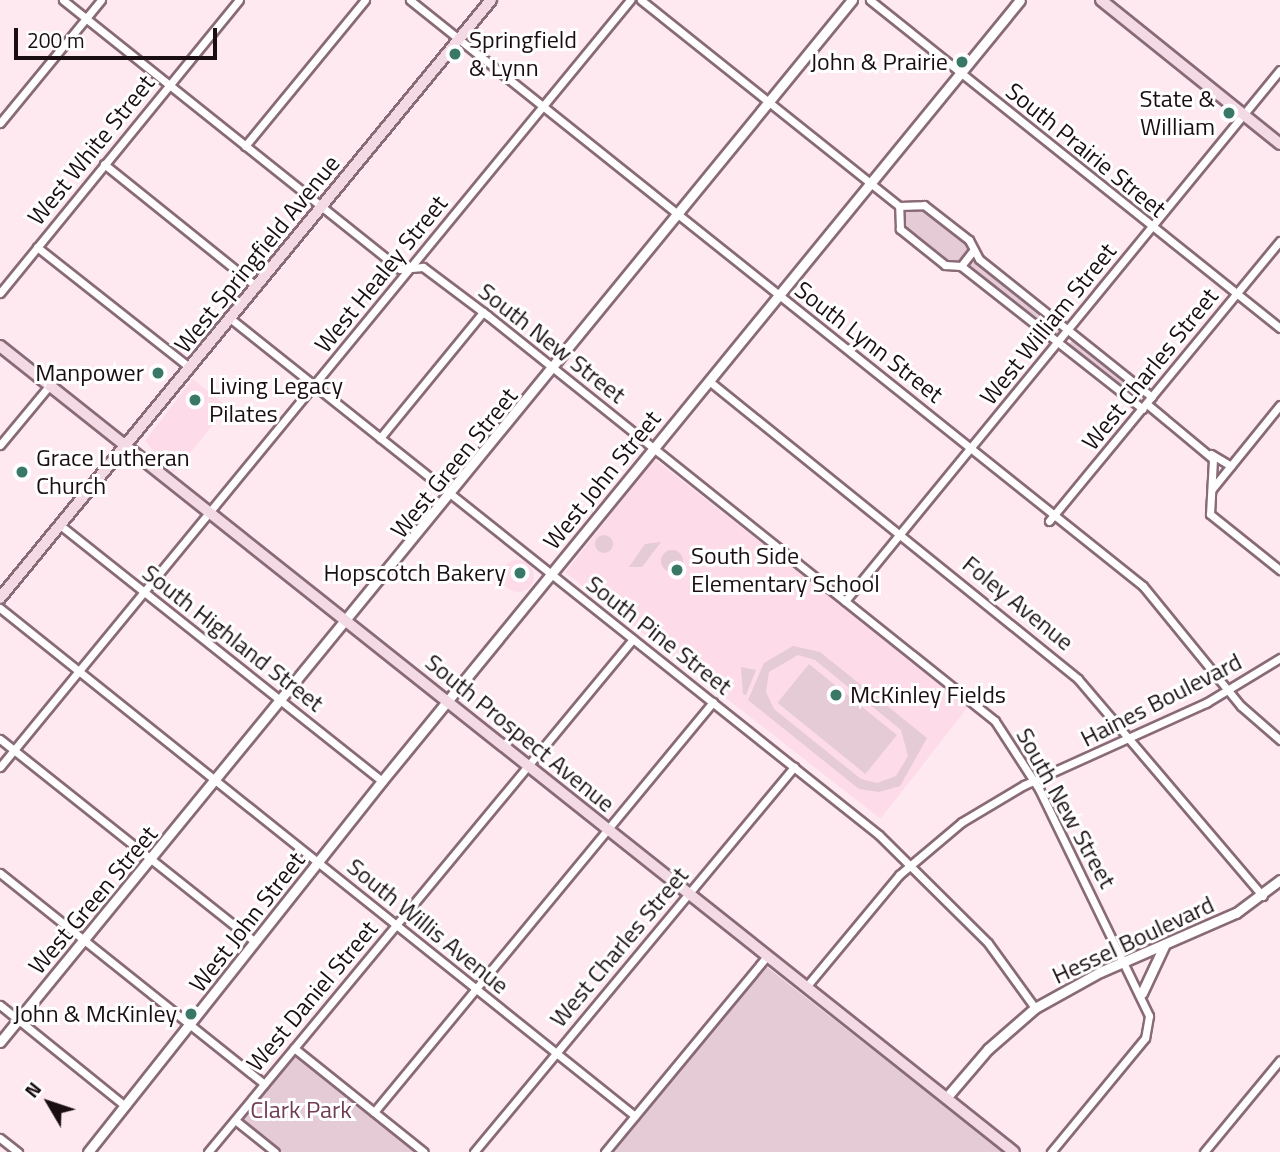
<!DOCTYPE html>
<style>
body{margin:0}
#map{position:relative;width:1280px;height:1152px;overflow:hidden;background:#fee9f1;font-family:"Titillium Web",sans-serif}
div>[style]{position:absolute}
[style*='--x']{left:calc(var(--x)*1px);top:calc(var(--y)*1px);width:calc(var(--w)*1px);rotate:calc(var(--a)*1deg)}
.built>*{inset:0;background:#fddbe9;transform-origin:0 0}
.round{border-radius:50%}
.green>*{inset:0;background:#e4cbd5;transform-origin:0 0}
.roads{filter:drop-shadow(2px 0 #896a77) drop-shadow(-2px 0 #896a77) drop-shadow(0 2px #896a77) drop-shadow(0 -2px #896a77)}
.minor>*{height:7px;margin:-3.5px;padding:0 3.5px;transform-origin:3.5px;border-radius:3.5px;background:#fff}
.tertiary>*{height:9px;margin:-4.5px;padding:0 4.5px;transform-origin:4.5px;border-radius:4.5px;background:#fff}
.secondary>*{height:10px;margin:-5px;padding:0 5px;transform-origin:5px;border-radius:5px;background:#f3dae5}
.dots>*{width:19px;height:19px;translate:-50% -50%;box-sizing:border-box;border:4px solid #fff;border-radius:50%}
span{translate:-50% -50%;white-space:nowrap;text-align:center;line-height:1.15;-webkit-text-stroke:6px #fff;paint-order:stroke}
.poi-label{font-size:24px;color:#1a0e13}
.left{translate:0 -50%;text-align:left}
.right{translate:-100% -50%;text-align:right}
.street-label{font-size:24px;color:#1a0e13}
.park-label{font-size:24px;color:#703d54}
.north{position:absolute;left:14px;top:1068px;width:70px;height:70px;-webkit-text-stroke:5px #fff;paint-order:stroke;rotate:309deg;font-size:19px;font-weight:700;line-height:28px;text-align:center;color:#1a0e13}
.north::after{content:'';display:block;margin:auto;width:24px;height:32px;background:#1a0e13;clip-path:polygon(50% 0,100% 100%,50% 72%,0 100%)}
.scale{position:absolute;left:14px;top:28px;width:203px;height:32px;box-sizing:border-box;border:4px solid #1a0e13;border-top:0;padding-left:9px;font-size:21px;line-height:24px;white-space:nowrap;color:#1a0e13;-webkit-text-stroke:5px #fff;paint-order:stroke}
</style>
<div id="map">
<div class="built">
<i style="clip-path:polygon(193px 379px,228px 407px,173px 473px,145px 441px)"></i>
<i style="left:654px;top:459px;width:400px;height:144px;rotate:38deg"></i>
<i class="round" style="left:502px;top:560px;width:32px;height:32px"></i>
</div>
<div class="green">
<i style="clip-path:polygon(920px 205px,966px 242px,969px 253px,960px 263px,946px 263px,902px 228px,904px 210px)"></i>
<i style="clip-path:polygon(976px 259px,1058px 326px,1058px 332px,1052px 334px,969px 267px)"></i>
<i style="clip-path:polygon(1074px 338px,1139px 392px,1142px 400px,1068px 346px)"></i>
<i class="round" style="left:595px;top:535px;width:18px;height:18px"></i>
<i style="clip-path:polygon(661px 542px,642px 567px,629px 567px,645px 544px)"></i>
<i class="round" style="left:661px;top:550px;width:22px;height:22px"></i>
<i style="clip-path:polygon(evenodd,793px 646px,820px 652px,927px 738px,900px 786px,879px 792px,859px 789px,748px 700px,764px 663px,793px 646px,798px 655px,815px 660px,901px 730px,908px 756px,896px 776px,877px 783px,861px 779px,774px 709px,766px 692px,769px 672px,798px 655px)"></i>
<i style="left:809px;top:664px;width:113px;height:50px;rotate:39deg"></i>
<i style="clip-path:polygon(741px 667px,756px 670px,746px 695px,743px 694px)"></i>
<i style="clip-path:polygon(767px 967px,1003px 1152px,610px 1152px)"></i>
<i style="clip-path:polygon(294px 1052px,419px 1152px,281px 1152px,240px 1119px)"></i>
</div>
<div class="roads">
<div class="minor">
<i style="--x:63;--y:0;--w:431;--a:38.6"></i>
<i style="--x:400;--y:269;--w:23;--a:-5"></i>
<i style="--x:423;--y:267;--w:80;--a:36.9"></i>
<i style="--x:487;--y:315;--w:650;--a:38.63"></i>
<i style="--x:995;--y:721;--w:81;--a:57.1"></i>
<i style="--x:1039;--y:789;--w:252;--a:64.1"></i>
<i style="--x:1149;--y:1016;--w:22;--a:100"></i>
<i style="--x:1145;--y:1038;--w:148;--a:129.5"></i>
<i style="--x:410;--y:0;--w:938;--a:38.64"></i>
<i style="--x:1143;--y:586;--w:155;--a:50.8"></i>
<i style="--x:1241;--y:706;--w:52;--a:41.1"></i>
<i style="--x:641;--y:0;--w:330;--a:38.6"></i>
<i style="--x:870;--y:0;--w:525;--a:38.66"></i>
<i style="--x:0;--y:123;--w:159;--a:-50.6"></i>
<i style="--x:245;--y:146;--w:189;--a:-50.6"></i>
<i style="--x:104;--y:164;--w:196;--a:38.8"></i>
<i style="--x:37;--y:247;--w:195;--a:38.3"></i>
<i style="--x:972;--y:252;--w:18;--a:128"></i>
<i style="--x:961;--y:266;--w:16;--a:-176"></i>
<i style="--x:945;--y:265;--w:58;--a:-141.3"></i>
<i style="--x:900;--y:229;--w:23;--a:-92"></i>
<i style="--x:899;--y:206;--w:25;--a:-2"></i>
<i style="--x:924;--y:205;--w:57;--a:37.9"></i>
<i style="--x:969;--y:240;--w:21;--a:62"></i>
<i style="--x:979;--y:259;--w:221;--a:38.6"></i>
<i style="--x:961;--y:266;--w:231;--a:38.2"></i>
<i style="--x:0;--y:293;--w:378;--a:-50.8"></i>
<i style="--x:231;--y:319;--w:828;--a:38.53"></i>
<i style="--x:879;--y:835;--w:153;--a:44.7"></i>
<i style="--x:988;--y:943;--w:80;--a:54.1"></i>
<i style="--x:709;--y:381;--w:474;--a:38.9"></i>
<i style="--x:1078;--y:679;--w:285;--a:49.6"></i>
<i style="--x:1147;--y:404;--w:86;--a:39.8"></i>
<i style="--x:1213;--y:459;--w:55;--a:93.1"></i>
<i style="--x:1210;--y:514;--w:90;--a:38.7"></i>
<i style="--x:380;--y:438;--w:163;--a:-50.7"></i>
<i style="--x:0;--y:445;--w:77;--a:-50.3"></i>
<i style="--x:1211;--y:454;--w:23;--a:31"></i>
<i style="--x:1212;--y:489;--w:108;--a:-51"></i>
<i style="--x:1049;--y:521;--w:363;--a:-50.5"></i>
<i style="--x:60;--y:525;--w:411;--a:38.5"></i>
<i style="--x:845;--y:601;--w:686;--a:-50.68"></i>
<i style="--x:0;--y:608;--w:813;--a:38.66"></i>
<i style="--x:0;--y:739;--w:326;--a:38.5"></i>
<i style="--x:0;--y:767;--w:993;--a:-50.6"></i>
<i style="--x:0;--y:873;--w:338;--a:38.6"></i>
<i style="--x:806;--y:987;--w:146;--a:-50.3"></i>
<i style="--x:899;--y:875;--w:82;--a:-40.1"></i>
<i style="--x:962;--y:822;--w:72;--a:-30.8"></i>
<i style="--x:1024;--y:785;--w:200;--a:-24.3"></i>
<i style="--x:1206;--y:703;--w:87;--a:-31.3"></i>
<i style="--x:0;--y:1005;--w:161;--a:38.9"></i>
<i style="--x:294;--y:1048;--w:166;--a:38.7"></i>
<i style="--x:374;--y:1112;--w:532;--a:-50.42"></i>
<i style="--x:235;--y:1120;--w:51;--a:38.7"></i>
<i style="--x:0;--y:1138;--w:23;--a:38"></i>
<i style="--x:208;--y:1152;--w:666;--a:-50.36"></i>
<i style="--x:474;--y:1152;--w:501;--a:-50.27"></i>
<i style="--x:605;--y:1152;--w:254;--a:-50.4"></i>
<i style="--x:1204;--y:1152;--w:119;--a:-50.4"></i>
</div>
<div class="tertiary">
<i style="--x:1142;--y:993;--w:54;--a:-64.9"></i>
<i style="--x:0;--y:1042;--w:1346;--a:-50.73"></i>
<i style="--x:946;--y:1098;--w:65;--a:-49.4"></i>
<i style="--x:988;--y:1049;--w:62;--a:-41.1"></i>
<i style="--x:1035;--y:1008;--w:74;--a:-29"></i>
<i style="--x:1100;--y:972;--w:148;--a:-23.5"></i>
<i style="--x:1236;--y:913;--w:55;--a:-36.9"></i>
<i style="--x:88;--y:1152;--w:473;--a:-51.6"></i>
<i style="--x:382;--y:781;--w:1008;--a:-50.75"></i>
</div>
<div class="secondary">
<i style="--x:1101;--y:0;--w:230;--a:38.8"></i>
<i style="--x:0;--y:346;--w:1295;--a:38.48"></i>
<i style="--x:0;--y:598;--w:774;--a:-50.61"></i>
</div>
</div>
<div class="dots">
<i style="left:455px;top:54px;background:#397866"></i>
<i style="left:962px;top:62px;background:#397866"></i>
<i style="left:1229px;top:113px;background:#397866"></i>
<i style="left:158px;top:373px;background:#397866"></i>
<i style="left:195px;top:400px;background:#397866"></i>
<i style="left:22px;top:472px;background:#397866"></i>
<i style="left:677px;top:570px;background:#397866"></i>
<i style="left:520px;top:573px;background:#397866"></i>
<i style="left:836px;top:695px;background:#397866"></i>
<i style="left:191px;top:1014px;background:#397866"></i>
</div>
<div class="poi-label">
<span class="left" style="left:469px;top:54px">Springfield<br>&amp; Lynn</span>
<span class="right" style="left:948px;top:62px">John &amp; Prairie</span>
<span class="right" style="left:1215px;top:113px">State &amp;<br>William</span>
<span class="right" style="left:144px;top:373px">Manpower</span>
<span class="left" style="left:209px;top:400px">Living Legacy<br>Pilates</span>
<span class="left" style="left:36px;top:472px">Grace Lutheran<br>Church</span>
<span class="left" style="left:691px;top:570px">South Side<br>Elementary School</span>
<span class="right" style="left:506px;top:573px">Hopscotch Bakery</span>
<span class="left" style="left:850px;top:695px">McKinley Fields</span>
<span class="right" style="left:177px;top:1014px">John &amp; McKinley</span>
</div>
<div class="street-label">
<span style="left:91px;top:150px;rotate:-51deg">West White Street</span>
<span style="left:1086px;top:150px;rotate:39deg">South Prairie Street</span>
<span style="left:257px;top:254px;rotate:-51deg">West Springfield Avenue</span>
<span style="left:381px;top:274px;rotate:-51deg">West Healey Street</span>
<span style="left:1048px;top:324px;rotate:-51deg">West William Street</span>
<span style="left:869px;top:342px;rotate:38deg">South Lynn Street</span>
<span style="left:552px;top:343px;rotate:38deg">South New Street</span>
<span style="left:1150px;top:369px;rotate:-51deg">West Charles Street</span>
<span style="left:454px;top:463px;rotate:-51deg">West Green Street</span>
<span style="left:602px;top:480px;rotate:-51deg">West John Street</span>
<span style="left:1018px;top:603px;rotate:39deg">Foley Avenue</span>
<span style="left:659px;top:635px;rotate:38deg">South Pine Street</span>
<span style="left:233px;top:638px;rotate:38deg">South Highland Street</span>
<span style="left:1161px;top:700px;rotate:-27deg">Haines Boulevard</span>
<span style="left:520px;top:733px;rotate:39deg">South Prospect Avenue</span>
<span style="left:1066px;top:808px;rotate:61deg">South New Street</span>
<span style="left:93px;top:900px;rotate:-50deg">West Green Street</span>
<span style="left:247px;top:922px;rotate:-52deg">West John Street</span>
<span style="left:428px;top:926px;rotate:39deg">South Willis Avenue</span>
<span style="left:1133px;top:940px;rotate:-25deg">Hessel Boulevard</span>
<span style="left:619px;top:947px;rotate:-50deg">West Charles Street</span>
<span style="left:312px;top:996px;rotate:-50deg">West Daniel Street</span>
</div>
<div class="park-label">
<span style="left:301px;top:1110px">Clark Park</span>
</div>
<div class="north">N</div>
<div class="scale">200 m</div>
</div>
